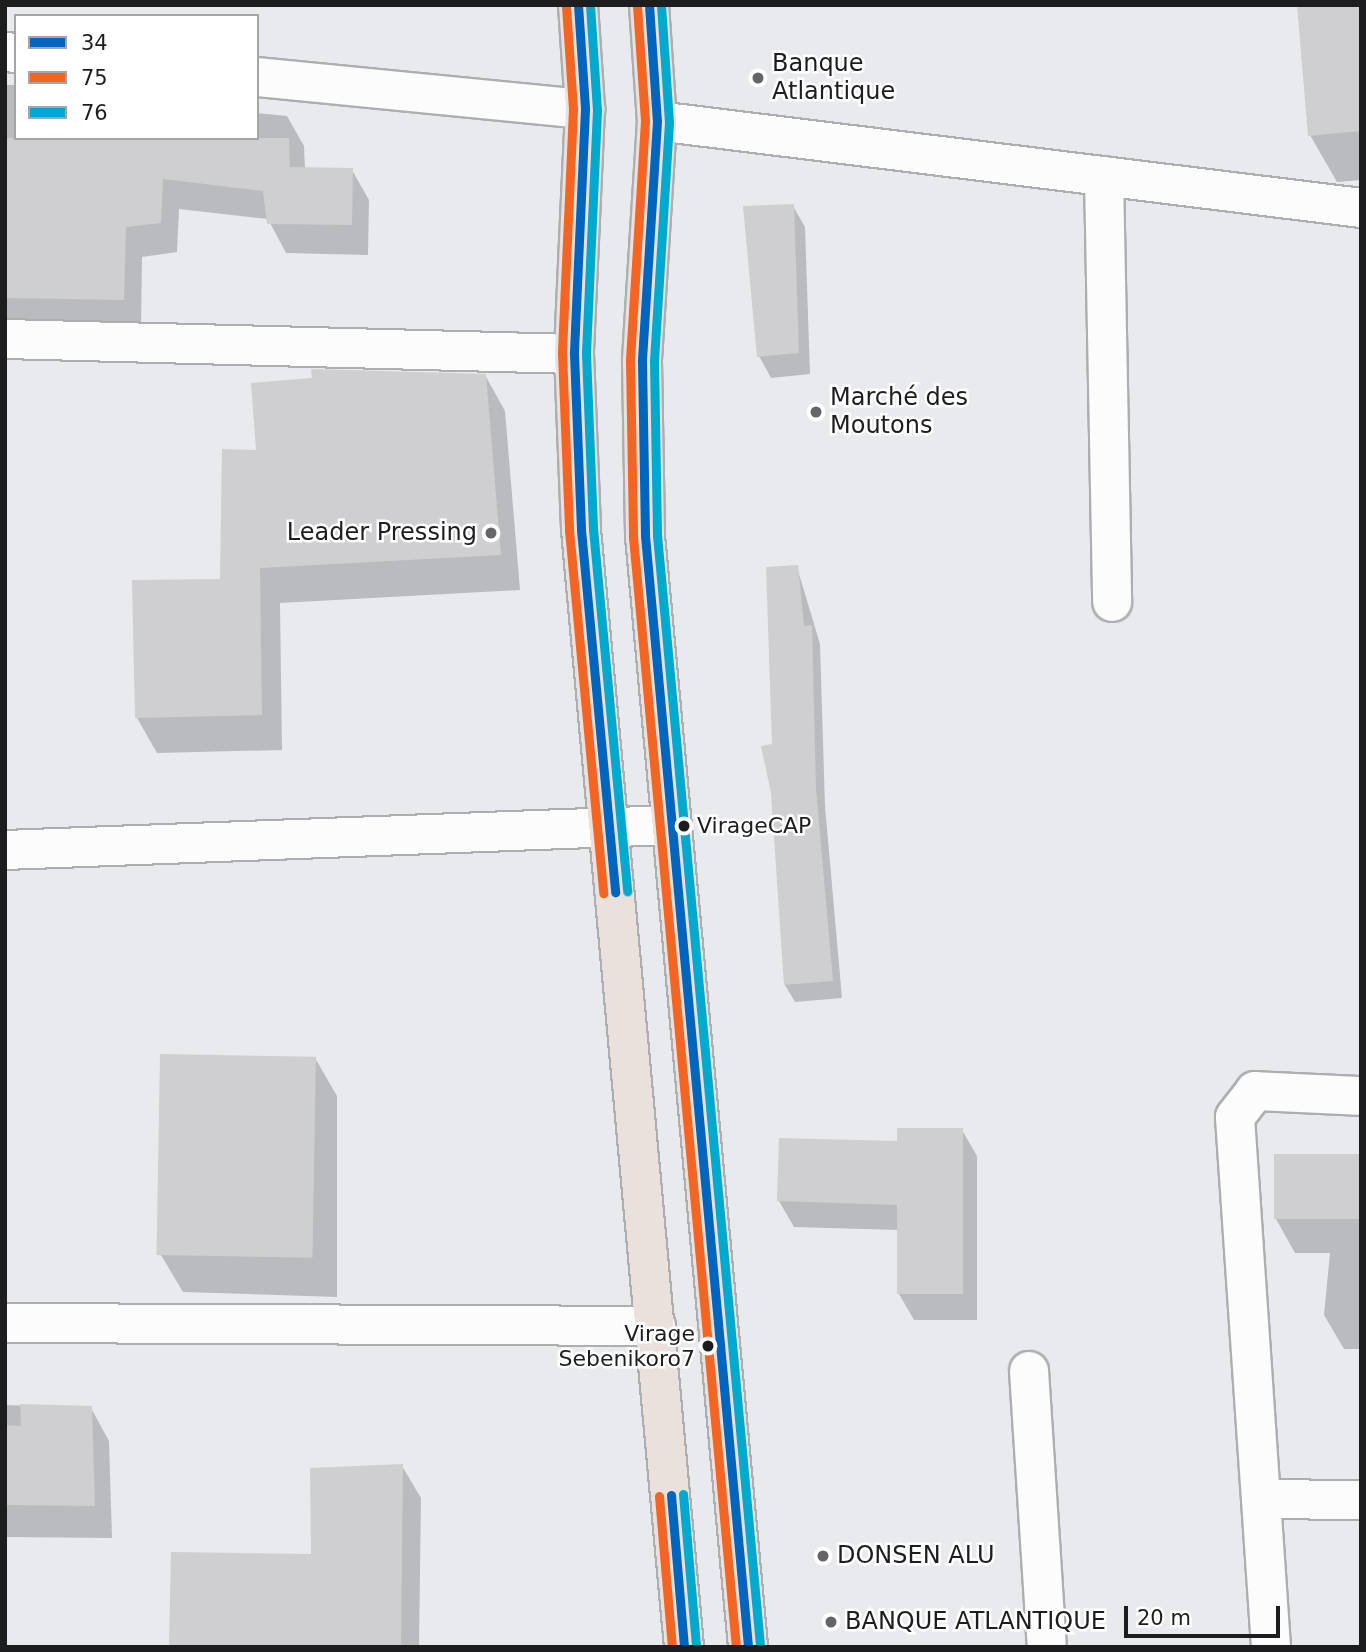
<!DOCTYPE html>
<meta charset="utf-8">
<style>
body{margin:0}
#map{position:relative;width:1366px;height:1652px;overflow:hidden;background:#e9eaee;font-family:"DejaVu Sans",sans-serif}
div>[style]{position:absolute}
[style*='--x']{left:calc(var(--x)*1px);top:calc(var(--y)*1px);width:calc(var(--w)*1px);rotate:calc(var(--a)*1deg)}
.shadow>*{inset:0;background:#0003}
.building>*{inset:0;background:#cfced0;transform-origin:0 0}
.roads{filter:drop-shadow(2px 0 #acaeb0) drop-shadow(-2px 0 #acaeb0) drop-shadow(0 2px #acaeb0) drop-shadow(0 -2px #acaeb0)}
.minor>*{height:38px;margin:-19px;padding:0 19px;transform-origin:19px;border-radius:19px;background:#fcfcfc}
.highway>*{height:38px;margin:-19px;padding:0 19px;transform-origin:19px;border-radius:19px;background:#eae0dc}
.bus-1>*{height:9px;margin:-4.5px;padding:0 4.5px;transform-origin:4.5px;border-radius:4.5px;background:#0065bd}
.bus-2>*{height:9px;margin:-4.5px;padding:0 4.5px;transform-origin:4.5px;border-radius:4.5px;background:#f26522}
.bus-3>*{height:9px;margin:-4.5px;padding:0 4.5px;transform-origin:4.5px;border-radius:4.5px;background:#00a9ce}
.dots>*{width:19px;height:19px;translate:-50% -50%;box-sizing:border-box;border:4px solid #fff;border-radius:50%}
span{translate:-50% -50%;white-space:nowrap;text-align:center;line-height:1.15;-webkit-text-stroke:5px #fff;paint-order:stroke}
.bus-label{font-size:22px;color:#1d1d20}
.left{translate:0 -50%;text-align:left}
.right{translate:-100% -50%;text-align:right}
.poi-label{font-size:24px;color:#1d1d20}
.frame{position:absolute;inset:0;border:7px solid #1d1d20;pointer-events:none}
.legend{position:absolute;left:14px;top:14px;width:245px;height:126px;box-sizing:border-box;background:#fff;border:2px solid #a5a5a6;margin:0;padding:9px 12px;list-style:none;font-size:21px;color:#1d1d20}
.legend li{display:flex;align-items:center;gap:14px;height:35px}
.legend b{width:35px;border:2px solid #a5a5a6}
.scale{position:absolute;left:1124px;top:1606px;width:156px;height:32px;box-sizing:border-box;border:4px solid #1d1d20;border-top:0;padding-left:9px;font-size:21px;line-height:24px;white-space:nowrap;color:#1d1d20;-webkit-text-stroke:5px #fff;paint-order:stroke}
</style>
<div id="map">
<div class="shadow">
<i style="clip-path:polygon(1361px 5px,1361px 180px,1337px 182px,1310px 135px)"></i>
<i style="clip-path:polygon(5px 85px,16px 85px,16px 138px,257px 138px,257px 113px,287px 116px,304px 146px,305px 169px,352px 170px,369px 200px,368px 255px,286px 253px,268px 219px,179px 209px,177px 252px,142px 257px,141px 329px,5px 327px)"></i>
<i style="clip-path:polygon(793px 206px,805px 227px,810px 374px,771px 378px,759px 356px)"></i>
<i style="clip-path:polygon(485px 375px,505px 411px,520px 590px,280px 603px,282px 750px,157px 753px,137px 718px,222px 580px,258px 452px)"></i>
<i style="clip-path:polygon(797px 567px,820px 644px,825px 806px,842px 998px,795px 1002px,785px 985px,773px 793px)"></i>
<i style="clip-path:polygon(315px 1058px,337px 1096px,337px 1297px,183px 1292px,161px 1255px)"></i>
<i style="clip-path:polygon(962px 1130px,977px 1156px,977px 1320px,914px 1320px,899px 1294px,899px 1230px,794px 1227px,779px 1201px)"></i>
<i style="clip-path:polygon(1361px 1155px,1361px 1349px,1344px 1349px,1324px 1315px,1330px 1253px,1295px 1253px,1276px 1219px)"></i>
<i style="clip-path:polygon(5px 1405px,91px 1408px,109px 1441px,112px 1538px,5px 1537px)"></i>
<i style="clip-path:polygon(402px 1466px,421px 1498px,419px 1647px,170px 1647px,312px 1556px)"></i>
</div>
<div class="building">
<i style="clip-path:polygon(1297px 5px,1361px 5px,1361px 131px,1308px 136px)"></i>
<i style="clip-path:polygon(5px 138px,289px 138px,290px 167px,353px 168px,352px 225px,267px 224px,263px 191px,163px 179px,161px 223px,126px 227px,124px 300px,5px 298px)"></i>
<i style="clip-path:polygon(794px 204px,799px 353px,757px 357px,743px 206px)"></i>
<i style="clip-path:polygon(311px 369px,486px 374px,501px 555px,260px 568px,262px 715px,135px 718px,132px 580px,220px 579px,222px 449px,256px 450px,251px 383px,312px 378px)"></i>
<i style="clip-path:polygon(798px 565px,804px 626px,812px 625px,816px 788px,833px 981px,784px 985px,771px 793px,761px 746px,772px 744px,766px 567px)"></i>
<i style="left:160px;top:1054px;width:156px;height:201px;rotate:1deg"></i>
<i style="clip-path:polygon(897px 1128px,963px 1128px,963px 1294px,897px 1294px,897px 1205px,777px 1201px,779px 1138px,897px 1141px)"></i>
<i style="left:1361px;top:1154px;width:65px;height:87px;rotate:90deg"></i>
<i style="clip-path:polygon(20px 1404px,92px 1406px,95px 1506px,5px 1505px,5px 1425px,21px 1426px)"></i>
<i style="clip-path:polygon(403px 1464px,401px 1647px,169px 1647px,171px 1552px,311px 1554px,310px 1468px)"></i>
</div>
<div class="roads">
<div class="minor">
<i style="--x:5;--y:52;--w:11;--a:5"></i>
<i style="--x:257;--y:77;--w:330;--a:5.6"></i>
<i style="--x:657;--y:121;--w:709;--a:7.04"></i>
<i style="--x:1104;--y:176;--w:426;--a:88.9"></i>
<i style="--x:5;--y:339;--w:569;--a:1.51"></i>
<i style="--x:5;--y:850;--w:667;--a:-2.15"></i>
<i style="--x:5;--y:1323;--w:651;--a:0.26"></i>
<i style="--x:1029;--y:1371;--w:277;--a:86.3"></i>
<i style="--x:1261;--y:1499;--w:100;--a:0.6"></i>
<i style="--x:1271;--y:1647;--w:531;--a:-93.89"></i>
<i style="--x:1235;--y:1117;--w:33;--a:-52"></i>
<i style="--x:1255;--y:1091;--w:106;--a:2.7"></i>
</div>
<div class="highway">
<i style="--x:578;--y:5;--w:104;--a:86.1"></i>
<i style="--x:585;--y:109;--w:245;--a:92.6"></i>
<i style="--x:574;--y:354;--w:176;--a:87.7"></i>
<i style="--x:581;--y:530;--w:1122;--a:84.73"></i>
<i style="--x:649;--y:5;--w:116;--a:86.1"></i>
<i style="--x:657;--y:121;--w:241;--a:93.6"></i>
<i style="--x:642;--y:362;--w:174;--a:89"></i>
<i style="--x:645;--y:536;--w:1116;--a:84.7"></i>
</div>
</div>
<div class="bus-1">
<i style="--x:578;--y:5;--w:104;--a:86.1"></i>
<i style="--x:585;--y:109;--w:245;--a:92.6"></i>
<i style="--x:574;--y:354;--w:176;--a:87.7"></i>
<i style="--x:581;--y:530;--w:364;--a:84.6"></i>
<i style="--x:649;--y:5;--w:116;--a:86.1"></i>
<i style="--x:657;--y:121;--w:241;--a:93.6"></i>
<i style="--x:642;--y:362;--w:174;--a:89"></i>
<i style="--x:645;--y:536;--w:1116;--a:84.7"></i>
<i style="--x:671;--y:1495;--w:153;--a:85.1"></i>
</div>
<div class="bus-2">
<i style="--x:566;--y:6;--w:103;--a:86.1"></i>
<i style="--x:573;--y:109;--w:244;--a:92.6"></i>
<i style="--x:562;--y:353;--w:177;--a:87.7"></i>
<i style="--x:569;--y:530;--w:365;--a:84.6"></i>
<i style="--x:637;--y:6;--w:115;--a:86"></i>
<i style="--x:645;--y:121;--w:240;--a:93.6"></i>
<i style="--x:630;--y:361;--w:176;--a:89"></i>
<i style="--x:633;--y:537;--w:1115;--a:84.7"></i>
<i style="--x:659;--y:1496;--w:152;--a:85.1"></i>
</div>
<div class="bus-3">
<i style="--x:590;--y:5;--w:105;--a:86.2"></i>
<i style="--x:597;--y:110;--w:244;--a:92.6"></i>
<i style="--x:586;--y:354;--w:175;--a:87.7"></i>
<i style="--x:593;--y:529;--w:364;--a:84.6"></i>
<i style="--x:661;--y:5;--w:117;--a:86.1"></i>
<i style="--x:669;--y:122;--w:240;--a:93.6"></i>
<i style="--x:654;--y:362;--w:173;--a:89"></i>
<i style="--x:657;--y:535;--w:1116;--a:84.7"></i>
<i style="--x:683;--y:1494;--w:153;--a:85.1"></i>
</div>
<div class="dots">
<i style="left:758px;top:78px;background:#646568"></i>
<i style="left:816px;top:412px;background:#646568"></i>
<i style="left:491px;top:533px;background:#646568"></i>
<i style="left:684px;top:826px;background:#1d1d20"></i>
<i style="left:708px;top:1346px;background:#1d1d20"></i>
<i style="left:823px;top:1556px;background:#646568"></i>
<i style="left:831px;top:1622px;background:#646568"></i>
</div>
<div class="bus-label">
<span class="left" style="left:697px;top:826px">VirageCAP</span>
<span class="right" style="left:695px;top:1346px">Virage<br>Sebenikoro7</span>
</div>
<div class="poi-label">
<span class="left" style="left:772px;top:78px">Banque<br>Atlantique</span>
<span class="left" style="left:830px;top:412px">Marché des<br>Moutons</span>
<span class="right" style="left:477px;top:533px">Leader Pressing</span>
<span class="left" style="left:837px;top:1556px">DONSEN ALU</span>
<span class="left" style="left:845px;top:1622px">BANQUE ATLANTIQUE</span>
</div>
<div class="frame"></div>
<ul class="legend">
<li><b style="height:9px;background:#0065bd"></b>34</li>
<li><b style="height:9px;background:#f26522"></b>75</li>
<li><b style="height:9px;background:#00a9ce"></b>76</li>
</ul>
<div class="scale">20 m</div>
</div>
